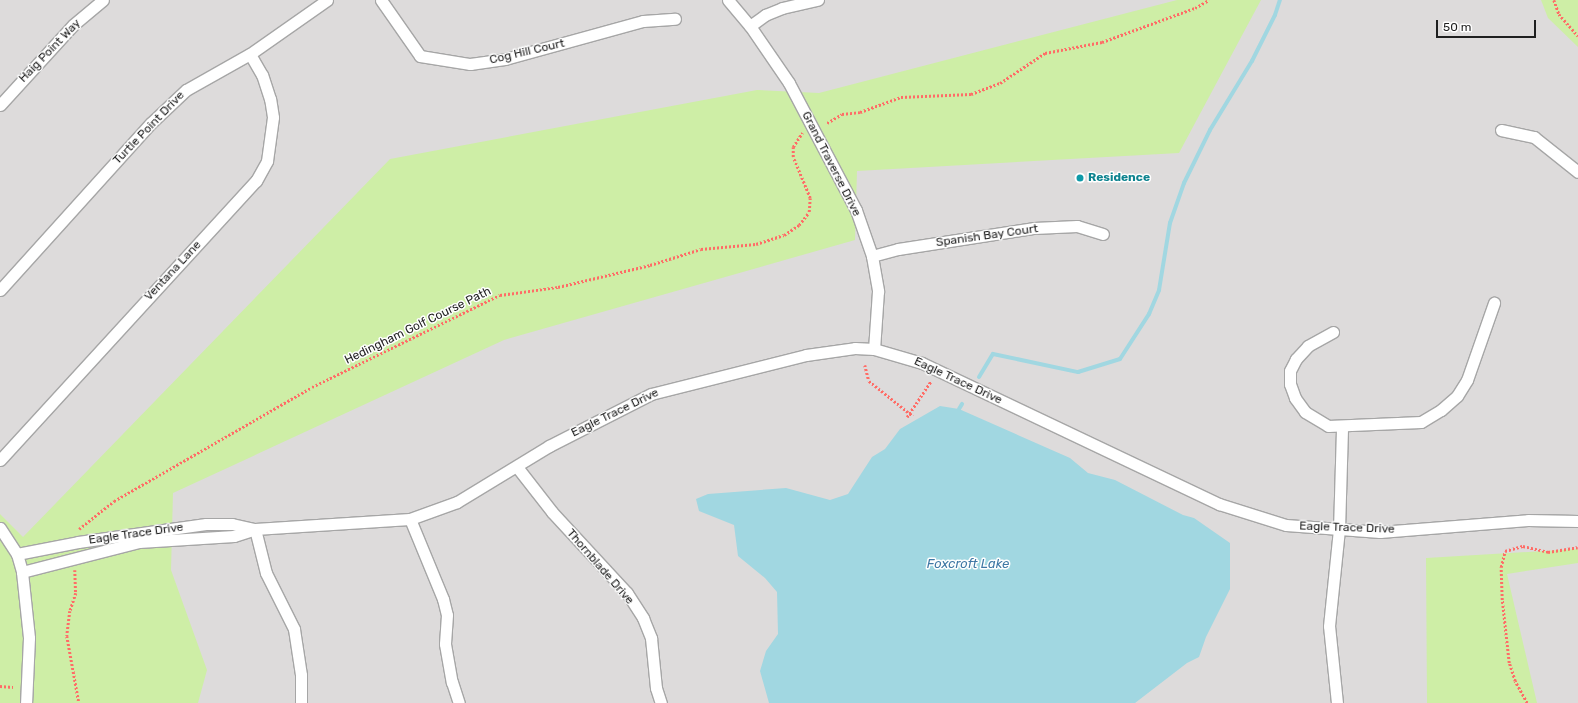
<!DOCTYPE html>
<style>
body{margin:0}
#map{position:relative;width:1578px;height:703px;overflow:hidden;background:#f0ebe4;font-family:Rubik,sans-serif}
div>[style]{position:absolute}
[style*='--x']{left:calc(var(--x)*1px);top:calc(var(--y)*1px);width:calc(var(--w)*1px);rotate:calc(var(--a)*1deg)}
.residential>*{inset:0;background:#dddbdb;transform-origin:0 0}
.grass>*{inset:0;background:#ceeea6}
.water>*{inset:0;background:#a1d7e1}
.stream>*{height:4px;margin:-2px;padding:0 2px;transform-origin:2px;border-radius:2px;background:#a1d7e1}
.path>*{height:2.5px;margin-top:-1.25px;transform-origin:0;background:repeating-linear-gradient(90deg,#ff6c66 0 2px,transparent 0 4px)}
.roads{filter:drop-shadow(1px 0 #a6a6a6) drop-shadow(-1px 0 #a6a6a6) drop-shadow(0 1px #a6a6a6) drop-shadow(0 -1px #a6a6a6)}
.street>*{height:11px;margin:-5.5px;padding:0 5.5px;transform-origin:5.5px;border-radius:5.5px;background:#fff}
.dots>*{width:11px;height:11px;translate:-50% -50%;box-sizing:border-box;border:2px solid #fff;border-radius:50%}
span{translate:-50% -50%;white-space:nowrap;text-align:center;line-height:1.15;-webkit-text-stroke:3px #fff;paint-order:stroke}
.street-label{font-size:12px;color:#1f1f1f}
.culture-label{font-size:12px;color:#0d838f;font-weight:700}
.left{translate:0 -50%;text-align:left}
.water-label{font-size:13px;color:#3f78a5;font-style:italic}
.scale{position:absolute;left:1436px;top:20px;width:100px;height:18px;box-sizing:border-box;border:2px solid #1f1f1f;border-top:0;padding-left:5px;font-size:12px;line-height:14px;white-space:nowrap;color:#1f1f1f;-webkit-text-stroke:3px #fff;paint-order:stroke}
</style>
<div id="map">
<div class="residential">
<i style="left:0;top:0;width:1578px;height:703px"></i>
</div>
<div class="grass">
<i style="clip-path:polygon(1177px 0,1261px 0,1179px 153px,857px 171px,855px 240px,504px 340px,173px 493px,171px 570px,207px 670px,198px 703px,0 703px,0 514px,23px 537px,390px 159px,757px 90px,819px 93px)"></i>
<i style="clip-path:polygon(1541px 0,1578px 0,1578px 47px,1548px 18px)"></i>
<i style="clip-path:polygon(1578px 549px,1578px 563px,1507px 574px,1537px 703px,1427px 703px,1426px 558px)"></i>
</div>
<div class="water">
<i style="clip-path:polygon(940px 406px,959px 409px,1070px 458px,1088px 473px,1115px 480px,1183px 515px,1194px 518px,1230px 543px,1230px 589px,1206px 637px,1199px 657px,1187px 663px,1135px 703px,769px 703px,760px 671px,766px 651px,778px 634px,777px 592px,765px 578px,738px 556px,734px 525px,699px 511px,696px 499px,708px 494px,786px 488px,830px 500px,848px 494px,872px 457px,885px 449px,900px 429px)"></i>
</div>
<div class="stream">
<i style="--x:979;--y:377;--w:27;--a:-59"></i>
<i style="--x:993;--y:354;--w:87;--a:12"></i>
<i style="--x:1078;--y:372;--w:44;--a:-17.2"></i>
<i style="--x:1120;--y:359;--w:54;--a:-57.2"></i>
<i style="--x:1149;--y:314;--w:26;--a:-67"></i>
<i style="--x:1159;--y:290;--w:68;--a:-80.7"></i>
<i style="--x:1170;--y:223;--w:42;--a:-70.7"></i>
<i style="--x:1184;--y:183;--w:59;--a:-63.9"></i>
<i style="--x:1210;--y:130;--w:81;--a:-58.7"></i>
<i style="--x:1252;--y:61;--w:51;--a:-63.4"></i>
<i style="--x:1275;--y:15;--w:16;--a:-72"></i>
<i style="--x:959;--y:409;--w:6;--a:-59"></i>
</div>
<div class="path">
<i style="--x:1554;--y:0;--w:15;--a:70"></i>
<i style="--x:1559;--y:14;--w:29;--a:49"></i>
<i style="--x:827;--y:123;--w:17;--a:-31"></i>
<i style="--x:842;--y:114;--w:18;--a:-6"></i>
<i style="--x:860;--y:112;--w:44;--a:-20.1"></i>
<i style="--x:901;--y:97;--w:70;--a:-2.5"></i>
<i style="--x:971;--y:94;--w:31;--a:-21"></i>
<i style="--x:1000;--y:83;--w:54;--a:-33.7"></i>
<i style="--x:1045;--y:53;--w:58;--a:-10.9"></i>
<i style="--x:1102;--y:42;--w:99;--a:-20.1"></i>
<i style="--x:1195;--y:8;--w:16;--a:-30"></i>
<i style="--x:865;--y:365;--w:16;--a:76"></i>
<i style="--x:869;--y:381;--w:56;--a:38.5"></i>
<i style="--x:907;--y:417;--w:43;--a:-56.3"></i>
<i style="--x:79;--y:529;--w:45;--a:-38.7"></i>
<i style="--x:114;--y:501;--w:228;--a:-29.9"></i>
<i style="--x:312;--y:387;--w:209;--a:-26.1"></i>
<i style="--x:500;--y:295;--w:59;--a:-7.9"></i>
<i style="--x:558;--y:287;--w:95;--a:-13.4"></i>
<i style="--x:650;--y:265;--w:53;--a:-17.4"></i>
<i style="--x:701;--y:249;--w:55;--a:-5.2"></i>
<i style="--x:756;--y:244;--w:29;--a:-18"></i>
<i style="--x:784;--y:235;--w:18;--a:-34"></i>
<i style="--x:799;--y:225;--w:16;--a:-52"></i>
<i style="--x:809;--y:212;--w:14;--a:-86"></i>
<i style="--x:810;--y:198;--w:44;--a:-112.5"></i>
<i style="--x:793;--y:157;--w:10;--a:-90"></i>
<i style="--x:793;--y:147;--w:17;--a:-57"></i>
<i style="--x:75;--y:570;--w:23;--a:88"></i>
<i style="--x:76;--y:593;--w:19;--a:108"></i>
<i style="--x:70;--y:611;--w:25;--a:97"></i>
<i style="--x:67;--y:636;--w:68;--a:79.8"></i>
<i style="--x:0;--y:686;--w:13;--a:4"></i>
<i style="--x:1527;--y:703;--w:25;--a:-119"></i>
<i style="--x:1515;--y:681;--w:19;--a:-108"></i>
<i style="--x:1509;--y:663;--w:63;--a:-96.3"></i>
<i style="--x:1502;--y:600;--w:33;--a:-92"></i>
<i style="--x:1501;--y:567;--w:16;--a:-76"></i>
<i style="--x:1505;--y:551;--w:19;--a:-16"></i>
<i style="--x:1523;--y:546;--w:26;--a:13"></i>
<i style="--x:1548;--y:552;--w:30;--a:-9"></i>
</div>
<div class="roads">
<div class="street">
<i style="--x:381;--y:0;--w:68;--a:55.1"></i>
<i style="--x:420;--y:56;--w:51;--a:9.1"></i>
<i style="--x:470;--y:64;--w:35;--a:-8"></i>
<i style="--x:505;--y:59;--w:143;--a:-15.4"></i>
<i style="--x:643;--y:21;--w:32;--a:-4"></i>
<i style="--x:728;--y:0;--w:34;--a:50"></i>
<i style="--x:750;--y:26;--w:69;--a:55.6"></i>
<i style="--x:789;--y:83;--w:144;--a:62.2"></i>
<i style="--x:856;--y:210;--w:49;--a:70.8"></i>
<i style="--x:872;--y:256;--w:36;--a:80"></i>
<i style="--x:878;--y:291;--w:58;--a:93.9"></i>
<i style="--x:750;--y:26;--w:19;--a:-36"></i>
<i style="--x:765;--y:15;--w:18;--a:-22"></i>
<i style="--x:782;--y:8;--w:37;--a:-13"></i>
<i style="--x:0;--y:105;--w:108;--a:-47.6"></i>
<i style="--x:73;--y:25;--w:39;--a:-40"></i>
<i style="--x:1501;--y:130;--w:34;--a:12"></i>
<i style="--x:1534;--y:137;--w:56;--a:38.5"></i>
<i style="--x:872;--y:256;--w:27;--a:-15"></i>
<i style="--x:898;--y:249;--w:138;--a:-8.8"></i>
<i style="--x:1034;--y:228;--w:43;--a:-2.7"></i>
<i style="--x:1077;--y:226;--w:27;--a:17"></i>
<i style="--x:0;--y:290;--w:225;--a:-47.9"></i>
<i style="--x:151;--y:123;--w:48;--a:-43.3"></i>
<i style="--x:186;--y:90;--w:73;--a:-29.4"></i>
<i style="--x:250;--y:54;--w:94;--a:-35"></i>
<i style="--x:1333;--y:332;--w:29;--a:151"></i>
<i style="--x:1308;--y:346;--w:18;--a:133"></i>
<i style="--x:1296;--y:359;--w:13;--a:117"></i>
<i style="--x:1290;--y:371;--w:13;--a:90"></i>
<i style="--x:1290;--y:384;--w:15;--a:70"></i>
<i style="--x:1295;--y:398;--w:17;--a:54"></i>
<i style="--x:1305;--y:412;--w:27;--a:31"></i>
<i style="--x:1328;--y:426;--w:93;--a:-2.5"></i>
<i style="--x:1421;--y:422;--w:23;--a:-31"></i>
<i style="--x:1441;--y:410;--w:21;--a:-41"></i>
<i style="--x:1457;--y:396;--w:19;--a:-58"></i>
<i style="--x:1467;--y:380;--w:82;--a:-70.7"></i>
<i style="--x:0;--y:460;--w:379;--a:-47.5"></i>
<i style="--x:256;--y:181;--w:23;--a:-61"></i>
<i style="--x:267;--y:161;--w:44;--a:-82.2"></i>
<i style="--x:273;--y:117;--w:18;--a:-99"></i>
<i style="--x:270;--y:99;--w:25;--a:-108"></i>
<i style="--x:262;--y:75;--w:24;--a:-120"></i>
<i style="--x:517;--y:467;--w:57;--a:52.1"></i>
<i style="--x:552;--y:512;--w:110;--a:47.2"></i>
<i style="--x:627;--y:593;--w:30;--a:57"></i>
<i style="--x:643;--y:618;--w:22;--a:68"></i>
<i style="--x:651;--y:638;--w:50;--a:84.3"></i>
<i style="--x:656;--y:688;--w:16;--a:72"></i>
<i style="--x:410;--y:519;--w:87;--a:67.6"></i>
<i style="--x:443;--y:599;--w:16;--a:76"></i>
<i style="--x:447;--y:615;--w:29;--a:94"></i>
<i style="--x:445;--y:644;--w:39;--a:80"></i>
<i style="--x:452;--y:682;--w:22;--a:72"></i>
<i style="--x:0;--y:528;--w:31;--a:57"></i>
<i style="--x:17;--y:554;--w:19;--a:74"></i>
<i style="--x:22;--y:572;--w:66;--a:83.9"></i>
<i style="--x:29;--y:638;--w:65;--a:92.6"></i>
<i style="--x:255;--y:529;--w:45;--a:76"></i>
<i style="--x:266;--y:573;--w:63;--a:63.4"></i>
<i style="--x:294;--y:629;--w:47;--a:81.3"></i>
<i style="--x:301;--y:675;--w:28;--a:90"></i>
<i style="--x:17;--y:554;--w:62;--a:-11.1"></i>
<i style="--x:78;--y:542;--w:129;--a:-8"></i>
<i style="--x:206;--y:524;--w:26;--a:0"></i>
<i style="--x:232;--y:524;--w:23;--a:13"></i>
<i style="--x:22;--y:572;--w:121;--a:-14.4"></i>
<i style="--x:139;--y:542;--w:95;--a:-3.6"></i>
<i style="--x:234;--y:536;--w:22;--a:-18"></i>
<i style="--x:255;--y:529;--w:155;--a:-3.7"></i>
<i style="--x:410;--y:519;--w:50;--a:-19.9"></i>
<i style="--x:457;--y:502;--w:108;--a:-31.3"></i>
<i style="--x:549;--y:446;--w:114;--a:-27"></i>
<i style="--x:651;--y:394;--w:160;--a:-14.1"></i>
<i style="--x:806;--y:355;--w:49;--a:-8.1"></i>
<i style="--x:855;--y:348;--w:19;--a:3"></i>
<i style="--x:874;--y:349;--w:50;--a:16.3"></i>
<i style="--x:922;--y:363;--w:329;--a:25.4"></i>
<i style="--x:1219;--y:504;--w:70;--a:17.4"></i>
<i style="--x:1286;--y:525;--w:94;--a:4.3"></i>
<i style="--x:1380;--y:532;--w:148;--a:-4.6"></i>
<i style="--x:1528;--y:520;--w:50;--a:1.1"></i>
<i style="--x:1337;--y:703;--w:77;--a:-95.9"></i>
<i style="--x:1329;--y:626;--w:97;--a:-84.1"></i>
<i style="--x:1339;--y:530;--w:103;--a:-88.3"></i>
</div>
</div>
<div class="dots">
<i style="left:1080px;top:178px;background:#0f9aa8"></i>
</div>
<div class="street-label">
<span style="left:50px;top:51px;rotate:-46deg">Haig Point Way</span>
<span style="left:527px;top:52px;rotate:-13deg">Cog Hill Court</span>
<span style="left:149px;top:128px;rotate:-46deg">Turtle Point Drive</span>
<span style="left:831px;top:164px;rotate:63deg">Grand Traverse Drive</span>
<span style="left:987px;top:236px;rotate:-8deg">Spanish Bay Court</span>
<span style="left:173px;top:271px;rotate:-47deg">Ventana Lane</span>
<span style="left:418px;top:326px;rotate:-26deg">Hedingham Golf Course Path</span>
<span style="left:958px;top:381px;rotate:25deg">Eagle Trace Drive</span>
<span style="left:615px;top:413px;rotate:-26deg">Eagle Trace Drive</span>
<span style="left:1347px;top:528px;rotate:2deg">Eagle Trace Drive</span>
<span style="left:136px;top:534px;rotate:-8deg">Eagle Trace Drive</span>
<span style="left:600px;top:567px;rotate:49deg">Thornblade Drive</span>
</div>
<div class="culture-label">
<span class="left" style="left:1088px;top:178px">Residence</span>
</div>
<div class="water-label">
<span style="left:968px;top:564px">Foxcroft Lake</span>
</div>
<div class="scale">50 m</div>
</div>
